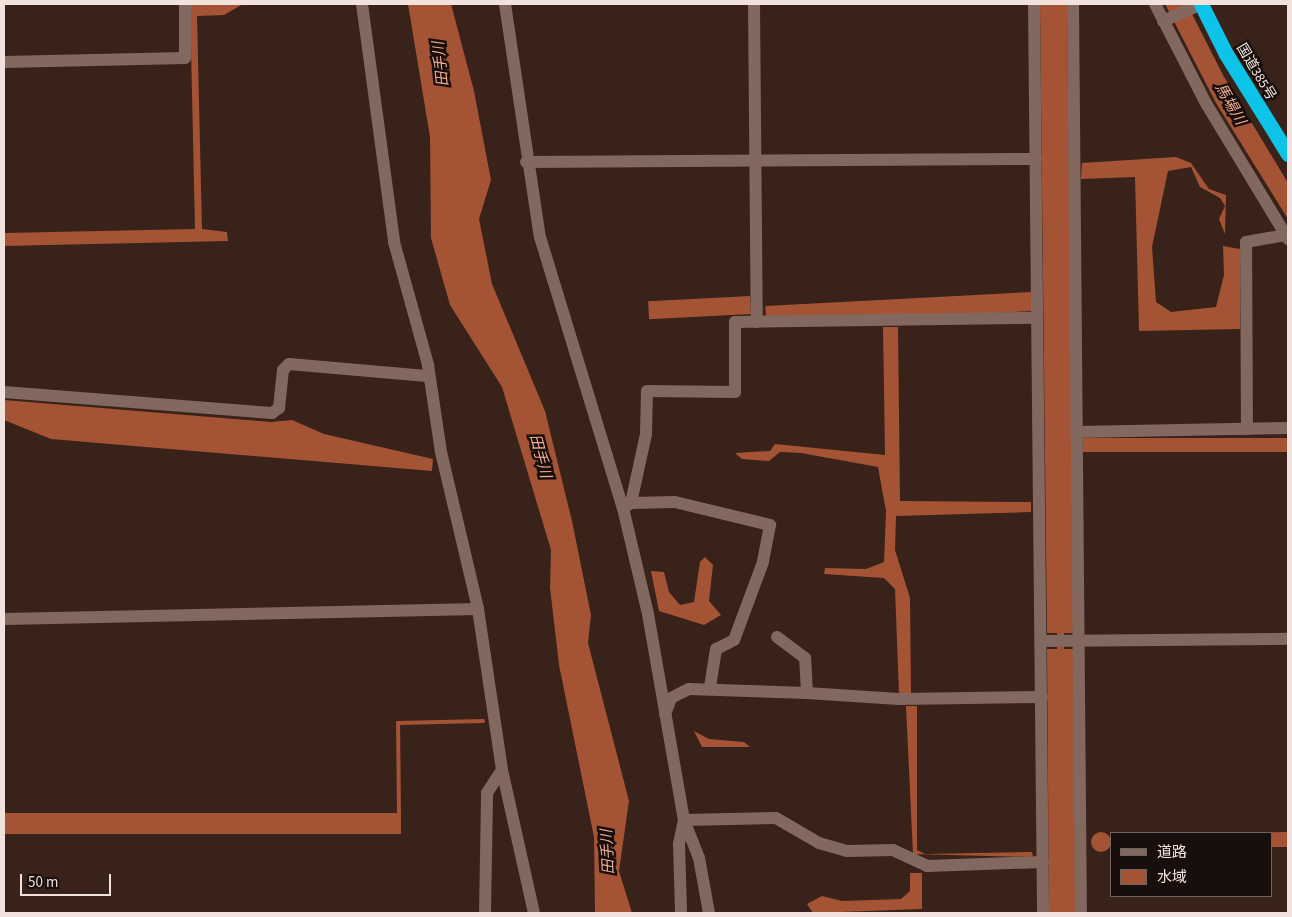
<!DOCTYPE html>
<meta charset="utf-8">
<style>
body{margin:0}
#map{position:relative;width:1292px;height:917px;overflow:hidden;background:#38221a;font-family:"Source Sans 3","Noto Sans JP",sans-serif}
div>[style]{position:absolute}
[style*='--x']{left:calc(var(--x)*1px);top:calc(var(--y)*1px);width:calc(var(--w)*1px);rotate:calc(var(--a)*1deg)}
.water>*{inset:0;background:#a45335;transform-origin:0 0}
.round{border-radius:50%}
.stream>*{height:4px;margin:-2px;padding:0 2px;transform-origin:2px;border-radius:2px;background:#a45335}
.street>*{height:12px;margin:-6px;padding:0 6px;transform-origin:6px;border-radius:6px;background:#82685f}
.highway>*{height:15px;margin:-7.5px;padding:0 7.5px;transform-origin:7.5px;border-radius:7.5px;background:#0ec3e8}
span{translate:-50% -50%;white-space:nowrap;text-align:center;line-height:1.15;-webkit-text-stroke:5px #180e0b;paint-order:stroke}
.street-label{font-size:14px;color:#f1e2dd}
.water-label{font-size:15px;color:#f2ae95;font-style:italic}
.frame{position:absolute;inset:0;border:5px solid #f1e2dd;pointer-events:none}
.legend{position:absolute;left:1110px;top:832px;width:162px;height:65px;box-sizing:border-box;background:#180e0b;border:1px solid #6f635f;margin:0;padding:6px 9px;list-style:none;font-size:15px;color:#f1e2dd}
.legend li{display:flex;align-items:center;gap:10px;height:25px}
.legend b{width:25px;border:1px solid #6f635f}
.scale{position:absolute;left:20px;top:874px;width:91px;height:22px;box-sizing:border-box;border:2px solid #f1e2dd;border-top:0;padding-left:6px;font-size:15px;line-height:18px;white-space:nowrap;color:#f1e2dd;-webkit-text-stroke:4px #180e0b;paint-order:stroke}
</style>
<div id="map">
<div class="water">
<i style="clip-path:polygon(190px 4px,243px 4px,224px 15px,197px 16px,202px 229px,227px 232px,228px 241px,4px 246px,4px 233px,195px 229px)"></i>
<i style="clip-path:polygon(408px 4px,451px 4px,474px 91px,491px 180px,479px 219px,492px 284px,545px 411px,572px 521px,591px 615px,588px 643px,629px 801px,619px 871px,632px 913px,595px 913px,594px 837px,559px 665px,550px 588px,551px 550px,502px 387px,450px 305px,431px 238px,430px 137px)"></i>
<i style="clip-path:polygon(1040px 4px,1067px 4px,1074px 633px,1064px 633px,1064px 649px,1074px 649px,1076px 913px,1049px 913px,1047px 649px,1057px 649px,1057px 633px,1047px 633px)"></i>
<i style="clip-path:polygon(1165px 4px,1187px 4px,1223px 75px,1288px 183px,1288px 219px,1216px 103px)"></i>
<i style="clip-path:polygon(1176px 157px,1191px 163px,1209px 189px,1226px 195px,1225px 234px,1219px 219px,1225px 206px,1220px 198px,1200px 187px,1191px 167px,1168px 171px,1152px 247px,1156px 302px,1171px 312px,1216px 307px,1224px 275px,1223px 246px,1240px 249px,1240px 329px,1139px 331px,1135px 177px,1081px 179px,1082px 163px)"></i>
<i style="left:1031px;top:292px;width:19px;height:266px;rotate:87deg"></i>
<i style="left:750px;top:296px;width:18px;height:102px;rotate:87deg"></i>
<i style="clip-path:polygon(883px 327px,898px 327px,900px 501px,1031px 502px,1031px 512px,896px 516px,895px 550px,910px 598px,911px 694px,899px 694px,895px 589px,884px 578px,824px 574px,825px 568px,866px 569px,884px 562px,886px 511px,878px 467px,801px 453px,780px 452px,769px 461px,742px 459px,735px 453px,770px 451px,775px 444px,885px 455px)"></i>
<i style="clip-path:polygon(4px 400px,271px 422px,292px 420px,324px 434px,433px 459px,432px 471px,51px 439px,4px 420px)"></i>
<i style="left:1288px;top:438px;width:14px;height:205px;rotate:90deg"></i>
<i style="clip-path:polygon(705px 557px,713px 565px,709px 601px,721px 615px,704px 625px,659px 611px,651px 571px,664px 572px,669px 592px,680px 605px,694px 602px,700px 562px)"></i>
<i style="clip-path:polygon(906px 706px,917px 706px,917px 850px,925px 854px,1032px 852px,1033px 857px,913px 854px)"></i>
<i style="clip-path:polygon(694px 731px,709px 739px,744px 742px,750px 747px,702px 747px)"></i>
<i style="left:401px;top:813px;width:21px;height:397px;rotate:90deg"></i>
<i style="clip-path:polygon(1288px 832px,1288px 847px,1271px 847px,1271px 833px,1172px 833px)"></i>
<i class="round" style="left:1091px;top:832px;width:20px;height:20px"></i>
<i style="clip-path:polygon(910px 873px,922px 873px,922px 909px,813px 913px,807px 904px,822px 896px,842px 901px,901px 899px,910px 891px)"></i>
</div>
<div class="stream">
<i style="--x:399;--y:814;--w:91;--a:-90.6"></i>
<i style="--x:398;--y:723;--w:85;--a:-1.3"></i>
</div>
<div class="street">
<i style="--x:362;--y:4;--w:240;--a:82.3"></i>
<i style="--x:394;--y:242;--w:128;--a:74.5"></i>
<i style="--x:428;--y:365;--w:88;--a:81.5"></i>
<i style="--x:441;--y:452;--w:161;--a:76.7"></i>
<i style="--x:478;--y:609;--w:163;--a:81.5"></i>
<i style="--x:502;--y:770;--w:147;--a:77.4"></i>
<i style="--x:505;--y:4;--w:236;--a:81.5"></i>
<i style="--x:540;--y:237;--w:283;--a:73"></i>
<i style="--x:623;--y:508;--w:109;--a:76.7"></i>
<i style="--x:648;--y:614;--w:209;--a:80.1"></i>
<i style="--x:684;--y:820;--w:25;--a:102"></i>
<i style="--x:679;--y:844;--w:69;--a:88.3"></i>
<i style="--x:754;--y:4;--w:318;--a:89.5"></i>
<i style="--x:1034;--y:4;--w:909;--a:89.43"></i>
<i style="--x:1073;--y:4;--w:909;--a:89.5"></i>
<i style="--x:1155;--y:4;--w:114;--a:62.8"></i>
<i style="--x:1207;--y:105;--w:157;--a:58.8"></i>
<i style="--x:1163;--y:21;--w:43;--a:-23.6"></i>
<i style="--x:4;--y:62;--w:181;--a:-1.3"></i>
<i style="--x:185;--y:58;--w:54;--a:-90"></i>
<i style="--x:526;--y:162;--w:510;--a:-0.34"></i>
<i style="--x:4;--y:392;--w:269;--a:4.5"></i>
<i style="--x:272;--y:413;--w:9;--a:-36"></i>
<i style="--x:279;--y:408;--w:38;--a:-84"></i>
<i style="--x:283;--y:370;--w:8;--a:-45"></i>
<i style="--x:289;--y:364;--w:138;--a:5"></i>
<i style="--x:1247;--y:429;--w:187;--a:-90.3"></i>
<i style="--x:1246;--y:242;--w:41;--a:-9.9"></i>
<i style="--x:1076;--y:432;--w:212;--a:-1.1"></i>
<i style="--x:631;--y:503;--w:71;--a:-77.7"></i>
<i style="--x:646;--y:434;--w:43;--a:-88.7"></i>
<i style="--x:647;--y:391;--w:88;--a:0.7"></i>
<i style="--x:735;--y:392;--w:70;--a:-90"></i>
<i style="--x:735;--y:322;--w:302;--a:-0.8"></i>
<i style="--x:624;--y:508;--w:9;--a:-36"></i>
<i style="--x:631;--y:503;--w:44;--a:-1.3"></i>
<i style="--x:675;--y:502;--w:98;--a:13.6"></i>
<i style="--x:770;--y:525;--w:38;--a:101"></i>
<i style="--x:763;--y:562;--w:83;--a:110.4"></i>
<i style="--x:734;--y:640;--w:20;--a:153"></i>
<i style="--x:716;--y:649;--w:38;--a:99"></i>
<i style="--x:4;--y:619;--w:474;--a:-1.2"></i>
<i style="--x:1042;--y:641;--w:246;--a:-0.5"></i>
<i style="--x:807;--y:693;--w:92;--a:3.7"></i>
<i style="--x:899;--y:699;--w:143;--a:-0.8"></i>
<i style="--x:665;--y:714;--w:17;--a:-69"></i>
<i style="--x:671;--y:698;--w:20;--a:-27"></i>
<i style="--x:689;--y:689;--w:118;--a:1.9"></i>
<i style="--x:807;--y:693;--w:35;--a:-93"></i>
<i style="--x:805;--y:658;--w:35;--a:-143"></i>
<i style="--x:485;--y:913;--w:120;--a:-89"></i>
<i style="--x:487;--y:793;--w:27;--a:-57"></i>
<i style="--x:709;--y:913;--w:56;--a:-100.3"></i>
<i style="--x:699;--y:858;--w:41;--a:-111.5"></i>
<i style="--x:684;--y:820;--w:92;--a:-1.2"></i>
<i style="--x:776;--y:818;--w:50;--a:30.2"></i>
<i style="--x:819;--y:843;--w:29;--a:16"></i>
<i style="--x:847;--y:851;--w:46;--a:-1.2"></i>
<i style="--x:893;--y:850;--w:38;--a:25"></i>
<i style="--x:927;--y:866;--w:116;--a:-2"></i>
</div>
<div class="highway">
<i style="--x:1201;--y:4;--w:56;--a:63.4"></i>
<i style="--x:1226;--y:54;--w:118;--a:58.2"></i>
</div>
<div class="street-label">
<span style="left:1256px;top:72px;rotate:59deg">国道385号</span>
</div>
<div class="water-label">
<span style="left:441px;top:64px;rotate:-96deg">田手川</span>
<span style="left:1230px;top:104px;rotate:60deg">馬場川</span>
<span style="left:540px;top:456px;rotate:75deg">田手川</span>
<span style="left:608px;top:852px;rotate:-93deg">田手川</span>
</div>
<div class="frame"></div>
<ul class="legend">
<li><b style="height:6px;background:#82685f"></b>道路</li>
<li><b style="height:14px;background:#a45335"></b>水域</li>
</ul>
<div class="scale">50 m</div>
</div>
